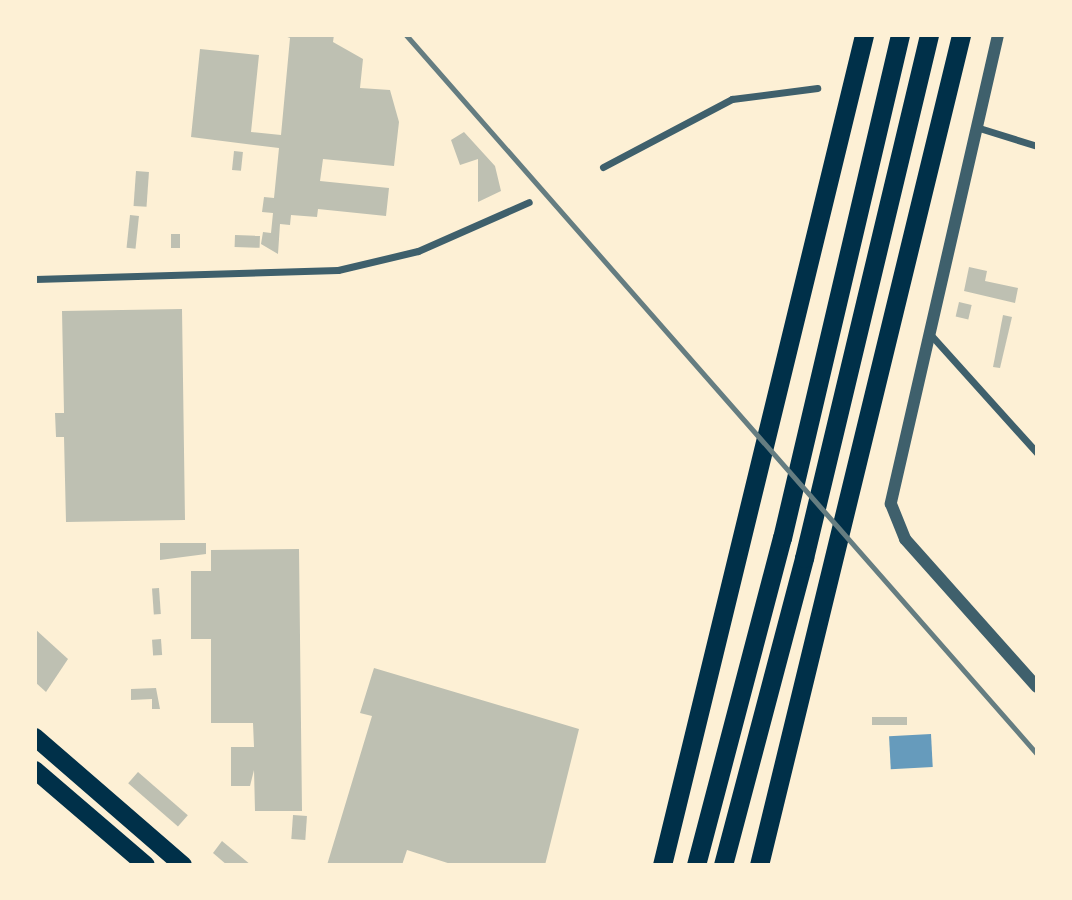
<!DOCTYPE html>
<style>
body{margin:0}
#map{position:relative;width:1072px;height:900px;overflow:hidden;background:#fdf0d5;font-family:Lato,sans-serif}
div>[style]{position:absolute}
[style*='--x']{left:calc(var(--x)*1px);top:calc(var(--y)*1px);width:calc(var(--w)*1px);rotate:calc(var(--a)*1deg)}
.water>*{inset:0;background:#669bbc;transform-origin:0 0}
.building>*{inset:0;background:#bec0b2;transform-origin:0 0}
.minor>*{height:7px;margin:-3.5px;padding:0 3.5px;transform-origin:3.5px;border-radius:3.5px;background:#3f606c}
.tertiary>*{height:12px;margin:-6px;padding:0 6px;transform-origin:6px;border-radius:6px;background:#3f606c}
.primary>*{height:18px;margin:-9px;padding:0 9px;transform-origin:9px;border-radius:9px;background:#003049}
.motorway>*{height:19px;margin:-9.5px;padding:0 9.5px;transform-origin:9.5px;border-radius:9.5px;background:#003049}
.rail>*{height:5px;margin:-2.5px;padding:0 2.5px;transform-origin:2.5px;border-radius:2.5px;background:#657d81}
span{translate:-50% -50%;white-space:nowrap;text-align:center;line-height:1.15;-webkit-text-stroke:5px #fdf0d5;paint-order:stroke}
.frame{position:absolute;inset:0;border:37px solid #fdf0d5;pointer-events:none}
</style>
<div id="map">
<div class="water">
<i style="left:931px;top:734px;width:33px;height:42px;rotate:87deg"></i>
</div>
<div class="building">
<i style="clip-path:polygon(282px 35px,334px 35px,333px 42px,363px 59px,360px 88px,390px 90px,399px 122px,394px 166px,323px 159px,320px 181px,389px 188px,386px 216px,318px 209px,317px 217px,291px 215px,290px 225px,280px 224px,278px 254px,261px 244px,263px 232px,271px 233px,273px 213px,262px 212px,264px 197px,274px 198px,279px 148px,191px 137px,200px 49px,259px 55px,251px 132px,281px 135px,290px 38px)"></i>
<i style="clip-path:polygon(464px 132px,495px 166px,501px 191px,478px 202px,478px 159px,460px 165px,451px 140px)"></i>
<i style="left:234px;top:151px;width:9px;height:19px;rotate:6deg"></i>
<i style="left:136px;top:171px;width:13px;height:35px;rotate:4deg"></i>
<i style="left:130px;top:215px;width:9px;height:33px;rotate:6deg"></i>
<i style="left:171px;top:234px;width:9px;height:14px"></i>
<i style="left:235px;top:235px;width:25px;height:12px;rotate:2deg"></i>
<i style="clip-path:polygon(969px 267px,987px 271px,985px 281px,1018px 288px,1015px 303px,964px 291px)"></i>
<i style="left:959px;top:302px;width:13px;height:15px;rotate:13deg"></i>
<i style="clip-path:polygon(182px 309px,185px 520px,66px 522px,64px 437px,56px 437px,55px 413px,64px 413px,62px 311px)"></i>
<i style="clip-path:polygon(1003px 315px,1012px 317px,1000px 368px,993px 367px)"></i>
<i style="clip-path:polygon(160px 543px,206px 543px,206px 554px,160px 560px)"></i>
<i style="clip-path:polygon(299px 549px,302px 811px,255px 811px,254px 770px,250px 786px,231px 786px,231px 747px,254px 747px,253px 723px,211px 723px,211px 639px,191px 639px,191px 571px,211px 571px,211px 550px)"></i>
<i style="left:159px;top:588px;width:26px;height:7px;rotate:86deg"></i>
<i style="clip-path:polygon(35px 629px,68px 659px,46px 692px,35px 682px)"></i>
<i style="left:161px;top:639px;width:16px;height:9px;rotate:86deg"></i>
<i style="clip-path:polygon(374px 668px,579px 729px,545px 865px,454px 865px,407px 850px,402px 865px,327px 865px,372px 716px,360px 713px)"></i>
<i style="clip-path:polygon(156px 688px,160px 709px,152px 709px,152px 699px,131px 700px,131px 689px)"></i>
<i style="left:907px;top:717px;width:8px;height:35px;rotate:90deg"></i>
<i style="left:138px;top:772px;width:66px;height:15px;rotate:41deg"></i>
<i style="left:293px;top:815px;width:14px;height:24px;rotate:4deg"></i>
<i style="clip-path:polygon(222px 841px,251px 865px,227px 865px,213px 853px)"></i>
</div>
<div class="minor">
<i style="--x:976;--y:127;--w:64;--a:17.3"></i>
<i style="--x:603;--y:167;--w:146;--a:-27.8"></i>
<i style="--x:732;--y:99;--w:86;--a:-7.4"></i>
<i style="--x:35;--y:279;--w:303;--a:-1.7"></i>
<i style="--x:338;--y:270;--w:82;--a:-13.4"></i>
<i style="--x:418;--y:251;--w:121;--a:-23.8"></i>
<i style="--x:930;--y:334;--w:160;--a:48"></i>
</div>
<div class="tertiary">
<i style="--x:998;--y:35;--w:481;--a:102.9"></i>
<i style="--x:891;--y:504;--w:38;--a:68"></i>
<i style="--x:905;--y:539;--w:198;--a:48.3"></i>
</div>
<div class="primary">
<i style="--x:35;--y:737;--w:196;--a:40.9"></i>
<i style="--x:35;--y:770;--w:146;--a:40.6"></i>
</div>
<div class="motorway">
<i style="--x:662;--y:865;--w:854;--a:-76.32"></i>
<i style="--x:696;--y:865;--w:338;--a:-75.3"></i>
<i style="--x:782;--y:538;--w:517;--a:-76.8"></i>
<i style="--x:723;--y:865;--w:318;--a:-75.2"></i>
<i style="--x:804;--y:558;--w:538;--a:-76.56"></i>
<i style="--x:759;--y:865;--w:854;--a:-76.32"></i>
</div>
<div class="rail">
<i style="--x:406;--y:35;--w:957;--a:48.73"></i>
</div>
<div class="frame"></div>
</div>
